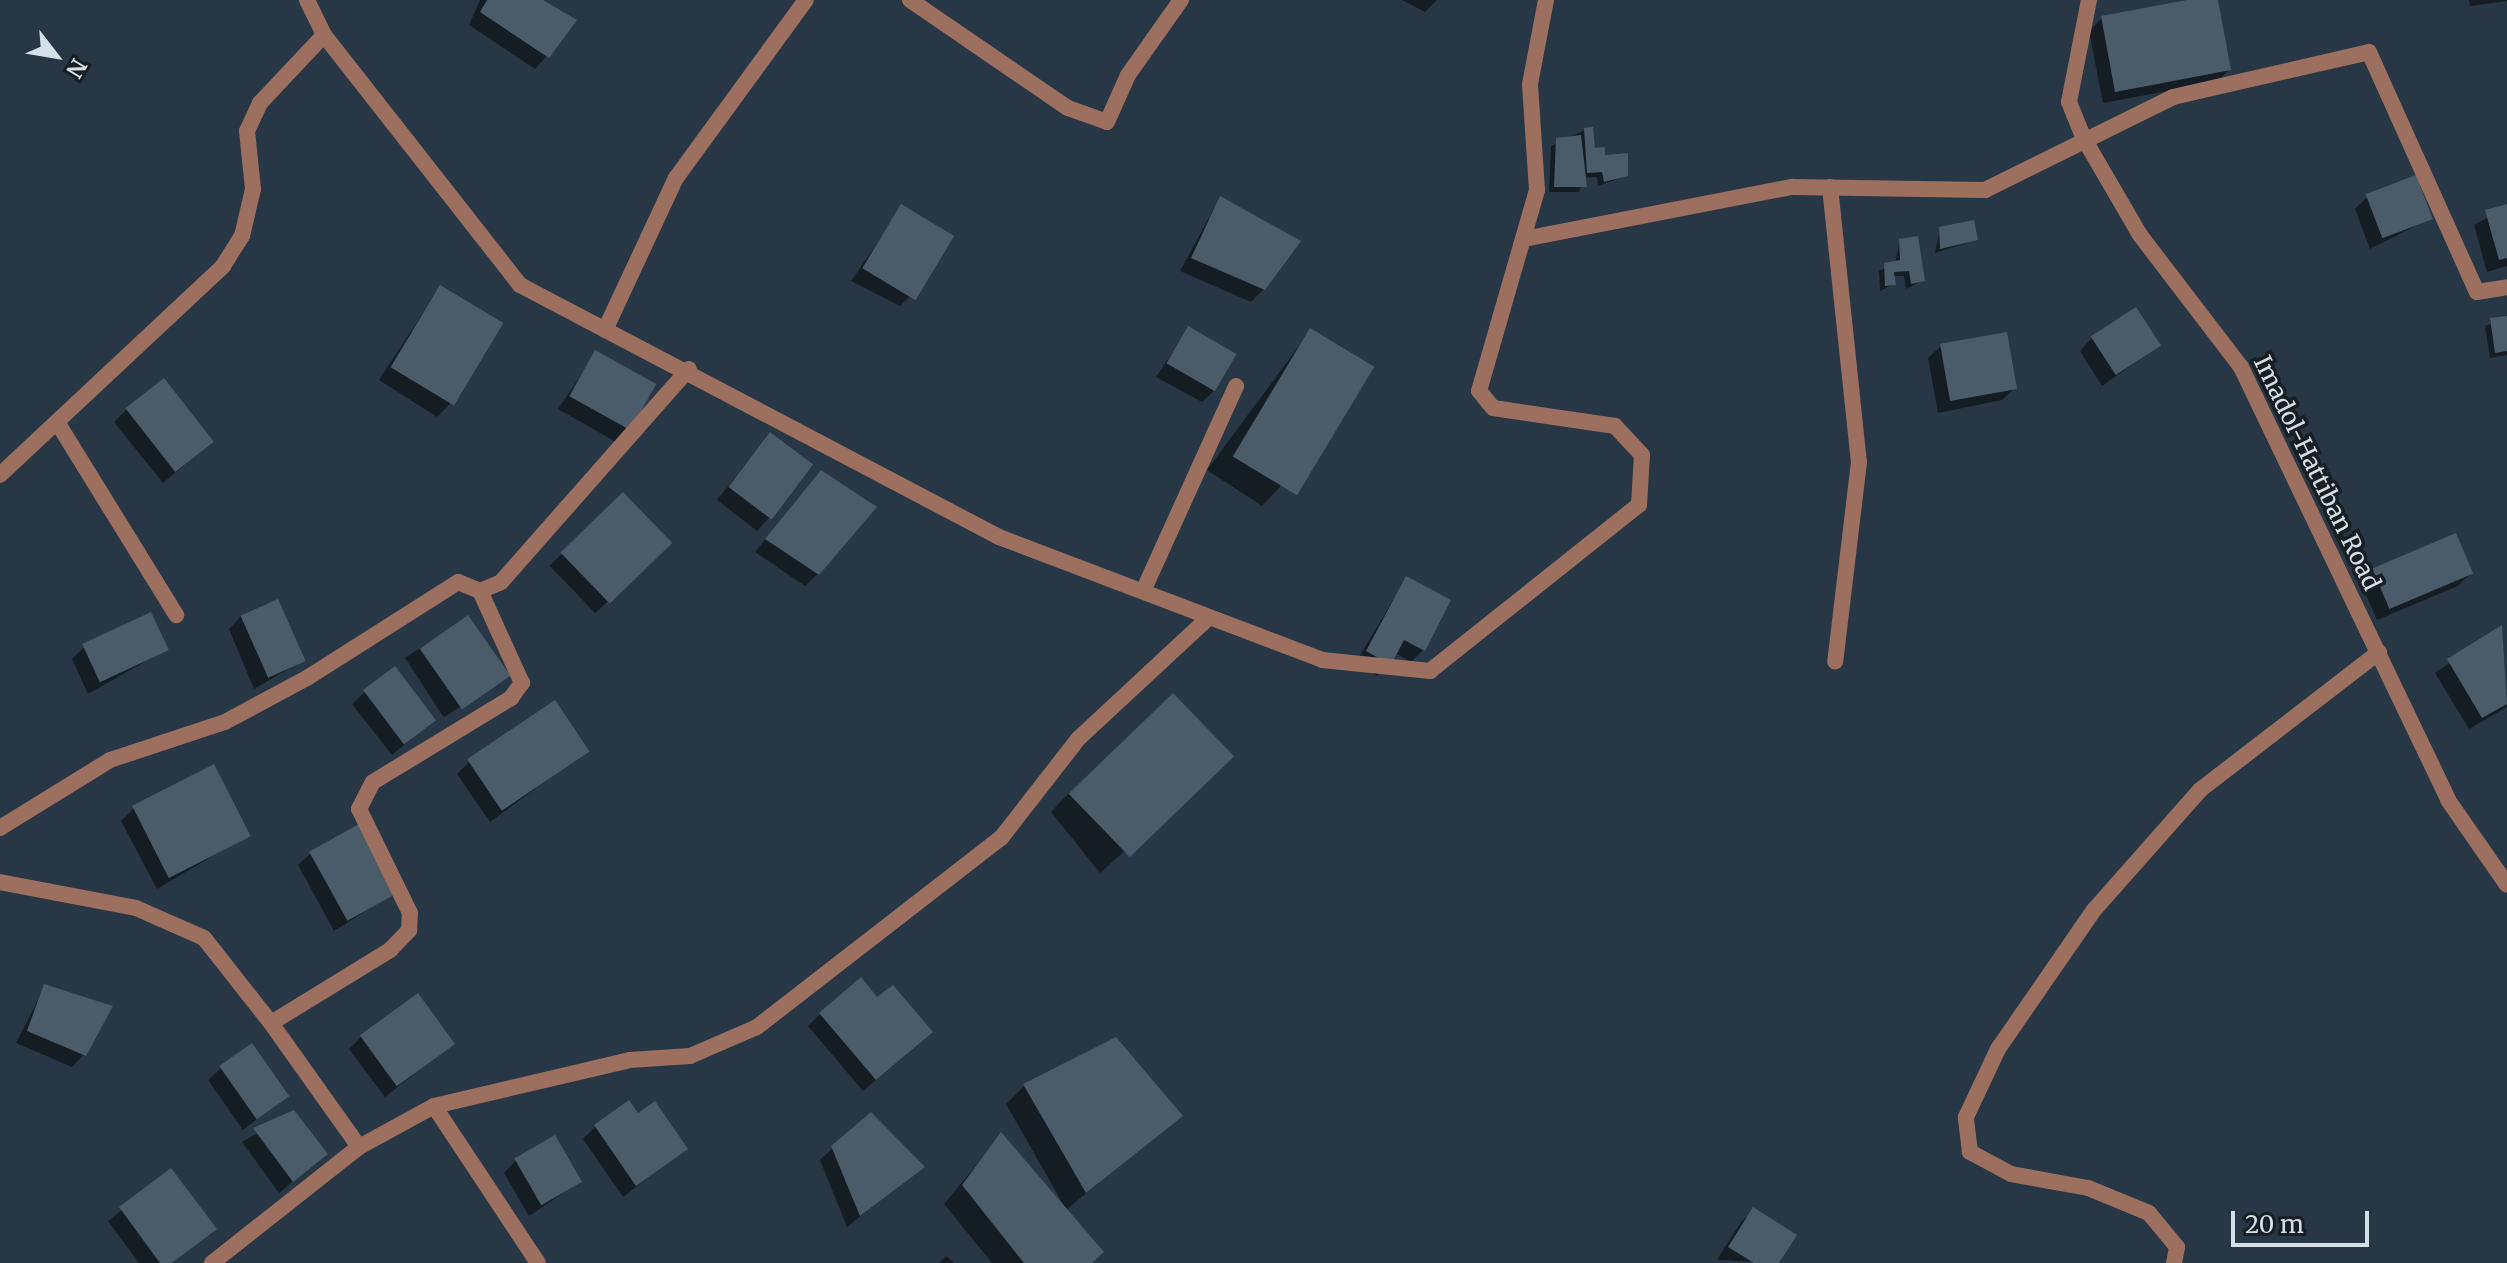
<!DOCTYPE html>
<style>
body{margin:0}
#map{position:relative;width:2507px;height:1263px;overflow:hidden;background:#273745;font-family:Merriweather,serif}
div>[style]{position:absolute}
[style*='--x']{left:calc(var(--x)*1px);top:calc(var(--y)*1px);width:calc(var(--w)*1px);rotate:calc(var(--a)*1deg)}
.shadow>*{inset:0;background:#0007;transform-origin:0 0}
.building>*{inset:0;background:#4a5c6a;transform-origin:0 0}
.minor>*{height:16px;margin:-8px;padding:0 8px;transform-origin:8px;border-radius:8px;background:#9d6f5e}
span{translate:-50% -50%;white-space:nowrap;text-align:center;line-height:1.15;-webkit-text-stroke:7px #171e24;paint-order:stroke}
.street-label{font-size:24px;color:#d4dfe7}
.north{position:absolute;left:16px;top:16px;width:80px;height:80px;-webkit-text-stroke:6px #171e24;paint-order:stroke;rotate:121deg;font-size:22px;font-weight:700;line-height:32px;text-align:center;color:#d4dfe7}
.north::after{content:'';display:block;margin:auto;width:28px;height:36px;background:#d4dfe7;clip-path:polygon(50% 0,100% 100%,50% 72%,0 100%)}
.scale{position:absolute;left:2231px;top:1211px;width:138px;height:36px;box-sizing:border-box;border:4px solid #d4dfe7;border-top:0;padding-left:10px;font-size:24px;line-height:28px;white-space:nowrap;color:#d4dfe7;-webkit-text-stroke:6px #171e24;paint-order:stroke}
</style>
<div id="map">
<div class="shadow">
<i style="clip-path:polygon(480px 0,540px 0,547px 56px,535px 69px,469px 25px)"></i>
<i style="clip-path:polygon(1402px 0,1437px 0,1425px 12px)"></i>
<i style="clip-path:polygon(2198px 0,2216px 0,2229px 70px,2217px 82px,2103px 103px,2089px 31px,2102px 18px)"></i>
<i style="clip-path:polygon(2469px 0,2507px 0,2507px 1px,2470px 6px)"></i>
<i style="clip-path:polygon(1585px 130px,1593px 150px,1626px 176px,1598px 186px,1597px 177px,1584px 178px,1579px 192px,1549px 192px,1551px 146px)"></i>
<i style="clip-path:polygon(2367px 197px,2431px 218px,2370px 249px,2355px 209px)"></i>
<i style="clip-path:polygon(1220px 198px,1264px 289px,1251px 302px,1180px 271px)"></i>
<i style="clip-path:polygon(902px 207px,912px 294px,900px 306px,851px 281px)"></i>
<i style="clip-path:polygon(2507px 207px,2507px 266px,2487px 272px,2474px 225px)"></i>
<i style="clip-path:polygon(1940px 229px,1976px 240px,1935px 253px)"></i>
<i style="clip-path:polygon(1900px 240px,1923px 280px,1906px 289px,1904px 276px,1892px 276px,1894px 284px,1880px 291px,1879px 271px,1895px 263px)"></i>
<i style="clip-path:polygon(440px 287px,450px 404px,437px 417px,379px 380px)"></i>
<i style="clip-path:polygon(2507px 318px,2507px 355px,2490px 358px,2485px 326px)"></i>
<i style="clip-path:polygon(1188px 329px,1215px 390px,1202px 402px,1156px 377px)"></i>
<i style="clip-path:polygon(1310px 331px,1280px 487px,1262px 506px,1207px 470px)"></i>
<i style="clip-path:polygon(2092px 338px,2159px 346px,2102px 386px,2080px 351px)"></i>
<i style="clip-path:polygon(1941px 346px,2015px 388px,2002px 400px,1938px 413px,1928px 358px)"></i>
<i style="clip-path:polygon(596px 353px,628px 429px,616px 442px,558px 409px)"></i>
<i style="clip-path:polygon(127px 409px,212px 442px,163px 483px,114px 422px)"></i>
<i style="clip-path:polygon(770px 435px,769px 518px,757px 531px,717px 500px)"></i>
<i style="clip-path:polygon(809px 485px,818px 574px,805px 586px,755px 552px)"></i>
<i style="left:623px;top:495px;width:66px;height:102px;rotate:46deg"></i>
<i style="clip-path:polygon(2374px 571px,2471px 573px,2458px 586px,2377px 620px,2361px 583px)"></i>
<i style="clip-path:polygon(1406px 578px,1423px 650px,1411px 662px,1395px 653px,1377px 676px,1355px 664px)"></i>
<i style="clip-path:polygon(241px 616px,302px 661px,254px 689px,229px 629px)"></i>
<i style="left:468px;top:617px;width:71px;height:75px;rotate:57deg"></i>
<i style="clip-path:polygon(2502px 627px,2507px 707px,2469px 729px,2435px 673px)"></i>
<i style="clip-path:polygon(84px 647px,167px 649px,88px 694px,72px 659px)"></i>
<i style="clip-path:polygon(365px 692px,434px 720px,392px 755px,352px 704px)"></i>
<i style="clip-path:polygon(587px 751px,490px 822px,457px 774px,469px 762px)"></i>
<i style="clip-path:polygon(1231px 757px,1100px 873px,1051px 812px,1069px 793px)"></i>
<i style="clip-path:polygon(134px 808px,248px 835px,157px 889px,121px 821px)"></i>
<i style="clip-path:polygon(311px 853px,394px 893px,334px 931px,298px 865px)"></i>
<i style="clip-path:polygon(45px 986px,84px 1054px,72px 1067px,16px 1043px)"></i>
<i style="clip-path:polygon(820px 1014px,918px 1045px,863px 1091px,808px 1026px)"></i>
<i style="clip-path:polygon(362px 1036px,452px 1044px,385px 1097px,349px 1049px)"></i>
<i style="clip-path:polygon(1115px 1039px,1180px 1116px,1066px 1210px,1090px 1263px,992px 1263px,944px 1204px,1001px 1135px,1063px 1204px,1006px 1104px,1024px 1086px)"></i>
<i style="clip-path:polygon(221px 1068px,286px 1096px,243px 1130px,208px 1080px)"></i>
<i style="clip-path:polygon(293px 1112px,325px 1154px,279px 1193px,242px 1142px)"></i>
<i style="clip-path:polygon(595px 1127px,685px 1149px,623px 1197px,583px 1139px)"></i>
<i style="clip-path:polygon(833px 1148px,922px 1167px,847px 1227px,820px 1160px)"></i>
<i style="clip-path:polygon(516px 1160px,580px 1182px,529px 1216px,504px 1173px)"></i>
<i style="clip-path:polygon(170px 1171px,214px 1229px,173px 1263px,139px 1263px,108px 1221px)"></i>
<i style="clip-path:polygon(1754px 1210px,1777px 1263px,1717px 1260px,1741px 1222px)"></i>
<i style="clip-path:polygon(946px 1256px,954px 1263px,939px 1263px)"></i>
</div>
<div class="building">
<i style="clip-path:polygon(487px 0,543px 0,577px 20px,549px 58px,480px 12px)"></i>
<i style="clip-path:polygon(2187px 0,2218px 0,2231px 70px,2115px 92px,2101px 16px)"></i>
<i style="clip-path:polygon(1593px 127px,1595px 148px,1605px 147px,1605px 155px,1628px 153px,1628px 176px,1604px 182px,1602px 172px,1587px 173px,1584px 128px)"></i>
<i style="clip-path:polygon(1581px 135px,1587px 187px,1554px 187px,1556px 138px)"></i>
<i style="left:2416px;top:175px;width:47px;height:54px;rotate:69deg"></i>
<i style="clip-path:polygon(1220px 196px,1301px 241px,1265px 290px,1191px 258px)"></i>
<i style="left:901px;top:204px;width:62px;height:75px;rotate:31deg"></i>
<i style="clip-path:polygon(2507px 204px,2507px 258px,2499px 260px,2485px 210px)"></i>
<i style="clip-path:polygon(1974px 220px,1978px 240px,1940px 249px,1939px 227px)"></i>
<i style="clip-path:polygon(1918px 236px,1925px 281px,1911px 284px,1909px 271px,1894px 272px,1896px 285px,1885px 286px,1884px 263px,1900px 260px,1899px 239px)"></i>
<i style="left:440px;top:285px;width:74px;height:96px;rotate:31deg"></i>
<i style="left:2136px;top:307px;width:46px;height:54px;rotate:57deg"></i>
<i style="clip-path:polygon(2507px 316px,2507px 351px,2495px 353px,2490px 318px)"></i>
<i style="left:1188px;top:326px;width:56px;height:43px;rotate:30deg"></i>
<i style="left:1310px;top:328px;width:75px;height:150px;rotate:31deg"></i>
<i style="left:2007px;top:332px;width:58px;height:68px;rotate:80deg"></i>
<i style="left:595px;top:350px;width:70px;height:53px;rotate:29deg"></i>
<i style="left:164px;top:378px;width:81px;height:49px;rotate:52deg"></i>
<i style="left:770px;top:432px;width:54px;height:69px;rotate:37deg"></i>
<i style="clip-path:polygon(821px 470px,877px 507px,819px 575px,765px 539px)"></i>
<i style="left:623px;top:492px;width:71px;height:87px;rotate:46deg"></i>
<i style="left:2456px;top:533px;width:44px;height:91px;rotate:67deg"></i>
<i style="clip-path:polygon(1406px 576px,1451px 600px,1425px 651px,1404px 640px,1391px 665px,1366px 651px)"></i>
<i style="left:278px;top:599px;width:68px;height:41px;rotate:66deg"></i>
<i style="left:151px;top:612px;width:42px;height:76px;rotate:65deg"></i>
<i style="left:468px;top:615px;width:74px;height:59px;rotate:55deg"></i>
<i style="clip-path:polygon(2502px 625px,2507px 704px,2482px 718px,2447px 659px)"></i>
<i style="left:395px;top:666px;width:68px;height:40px;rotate:53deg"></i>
<i style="left:1173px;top:693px;width:88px;height:145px;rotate:46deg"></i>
<i style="left:555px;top:700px;width:62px;height:106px;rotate:56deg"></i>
<i style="left:214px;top:764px;width:81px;height:92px;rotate:63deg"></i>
<i style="left:359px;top:824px;width:79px;height:57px;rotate:61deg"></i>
<i style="clip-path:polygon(861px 977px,877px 997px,893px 985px,933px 1032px,876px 1080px,819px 1013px)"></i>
<i style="clip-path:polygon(44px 984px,113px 1006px,86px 1056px,27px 1031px)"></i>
<i style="left:418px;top:993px;width:63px;height:72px;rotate:54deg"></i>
<i style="clip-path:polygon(1116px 1037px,1183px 1116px,1086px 1193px,1023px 1084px)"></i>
<i style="left:252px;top:1043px;width:65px;height:40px;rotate:55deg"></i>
<i style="clip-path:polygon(629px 1100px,638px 1113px,655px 1101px,688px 1149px,636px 1186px,594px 1125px)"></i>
<i style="clip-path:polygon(294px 1110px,328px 1154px,293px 1182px,253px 1128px)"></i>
<i style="clip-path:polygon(871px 1112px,925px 1167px,860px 1216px,831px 1146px)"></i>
<i style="clip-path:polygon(1001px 1132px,1104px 1252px,1092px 1263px,1024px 1263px,962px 1185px)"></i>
<i style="left:555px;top:1135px;width:54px;height:47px;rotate:60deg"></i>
<i style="clip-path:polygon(171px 1168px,217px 1229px,172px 1263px,160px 1263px,119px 1207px)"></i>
<i style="clip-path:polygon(1753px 1207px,1797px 1235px,1779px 1263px,1754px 1263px,1728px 1247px)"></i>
</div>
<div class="minor">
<i style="--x:307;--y:0;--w:39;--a:64"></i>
<i style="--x:324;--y:35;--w:318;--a:51.9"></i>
<i style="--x:520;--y:285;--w:541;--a:27.75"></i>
<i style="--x:999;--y:537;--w:346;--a:20.8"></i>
<i style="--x:1322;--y:660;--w:109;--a:5.8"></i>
<i style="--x:1430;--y:671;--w:267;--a:-38.5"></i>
<i style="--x:1639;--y:505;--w:50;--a:-86.6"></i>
<i style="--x:1642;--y:455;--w:40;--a:-133"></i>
<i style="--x:1615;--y:426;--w:123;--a:-171.6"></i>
<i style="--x:1493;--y:408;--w:22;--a:-129"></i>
<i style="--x:1479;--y:391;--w:209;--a:-73.9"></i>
<i style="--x:1537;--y:190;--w:106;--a:-93.8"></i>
<i style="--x:1530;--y:84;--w:86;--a:-79.2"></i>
<i style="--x:910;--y:0;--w:191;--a:34.4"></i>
<i style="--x:1068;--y:108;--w:41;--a:19.7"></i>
<i style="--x:1107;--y:122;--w:51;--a:-65.9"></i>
<i style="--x:1128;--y:75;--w:92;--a:-54.8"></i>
<i style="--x:2089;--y:0;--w:104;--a:101.1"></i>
<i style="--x:2069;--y:102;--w:38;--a:68"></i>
<i style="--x:2083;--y:137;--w:113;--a:59.8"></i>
<i style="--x:2140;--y:235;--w:166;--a:52.6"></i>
<i style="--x:2241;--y:367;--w:480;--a:64.4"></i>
<i style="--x:2448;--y:800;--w:103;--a:55.2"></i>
<i style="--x:1830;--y:187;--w:277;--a:84"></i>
<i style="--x:1859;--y:462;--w:201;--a:96.8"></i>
<i style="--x:1529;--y:238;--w:268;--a:-11"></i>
<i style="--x:1792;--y:187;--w:193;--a:0.9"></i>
<i style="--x:1985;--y:190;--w:210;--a:-26.3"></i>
<i style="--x:2173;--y:97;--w:201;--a:-12.9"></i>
<i style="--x:2369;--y:52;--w:263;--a:65.8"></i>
<i style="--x:2477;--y:292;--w:30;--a:-9"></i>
<i style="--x:605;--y:330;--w:168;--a:-65"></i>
<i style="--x:676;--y:178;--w:220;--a:-53.9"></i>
<i style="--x:57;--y:422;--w:227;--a:58.3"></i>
<i style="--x:0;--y:475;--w:306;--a:-43.1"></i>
<i style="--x:223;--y:266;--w:36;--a:-58"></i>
<i style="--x:242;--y:236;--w:48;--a:-76.8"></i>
<i style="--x:253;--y:189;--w:58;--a:-95.9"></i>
<i style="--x:247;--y:131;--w:31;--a:-65"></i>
<i style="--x:260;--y:103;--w:93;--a:-46.7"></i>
<i style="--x:1144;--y:589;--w:223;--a:-65.6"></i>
<i style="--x:0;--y:828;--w:129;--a:-31.7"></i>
<i style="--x:110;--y:760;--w:121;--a:-18.3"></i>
<i style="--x:225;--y:722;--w:93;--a:-28.2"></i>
<i style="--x:307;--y:678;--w:179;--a:-32.4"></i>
<i style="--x:458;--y:582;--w:24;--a:22"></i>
<i style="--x:480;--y:591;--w:23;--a:-23"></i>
<i style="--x:501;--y:582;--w:284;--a:-48.6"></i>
<i style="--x:0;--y:882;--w:138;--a:10.8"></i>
<i style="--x:136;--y:908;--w:74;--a:23.8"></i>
<i style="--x:204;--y:938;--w:108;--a:51.8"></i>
<i style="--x:271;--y:1023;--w:140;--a:-31.5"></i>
<i style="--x:390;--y:950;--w:28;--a:-46"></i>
<i style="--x:409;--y:930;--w:17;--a:-87"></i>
<i style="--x:410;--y:913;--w:116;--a:-116.1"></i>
<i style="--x:359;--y:809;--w:30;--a:-63"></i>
<i style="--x:373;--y:782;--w:162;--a:-31.3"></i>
<i style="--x:511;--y:698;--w:19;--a:-54"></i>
<i style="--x:522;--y:683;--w:101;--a:-114.5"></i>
<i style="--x:271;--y:1023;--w:152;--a:54.6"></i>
<i style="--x:434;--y:1106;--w:188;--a:56.5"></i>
<i style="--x:212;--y:1263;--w:187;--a:-38.3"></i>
<i style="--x:359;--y:1147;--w:85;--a:-28.7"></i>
<i style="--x:434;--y:1106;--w:201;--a:-13.2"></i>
<i style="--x:630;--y:1060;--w:60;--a:-3.8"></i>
<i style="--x:690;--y:1056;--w:73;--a:-23.4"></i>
<i style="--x:757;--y:1027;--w:309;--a:-37.8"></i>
<i style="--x:1001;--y:838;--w:125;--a:-52.1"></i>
<i style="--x:1078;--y:739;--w:175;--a:-42.9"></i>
<i style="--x:2174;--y:1263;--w:16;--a:-79"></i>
<i style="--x:2177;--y:1247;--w:44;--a:-129.5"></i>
<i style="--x:2149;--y:1213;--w:66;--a:-157.7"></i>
<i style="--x:2088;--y:1188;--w:78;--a:-169.7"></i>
<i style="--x:2011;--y:1174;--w:47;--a:-151.8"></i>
<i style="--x:1970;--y:1152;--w:35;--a:-97"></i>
<i style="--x:1966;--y:1117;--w:75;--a:-64.8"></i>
<i style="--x:1998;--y:1049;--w:169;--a:-55.4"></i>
<i style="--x:2094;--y:910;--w:160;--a:-48.5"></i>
<i style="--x:2200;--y:790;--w:226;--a:-37.6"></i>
</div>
<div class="street-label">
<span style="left:2317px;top:473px;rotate:64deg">Imadol-Hattiban Road</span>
</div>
<div class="north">N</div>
<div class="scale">20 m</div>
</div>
